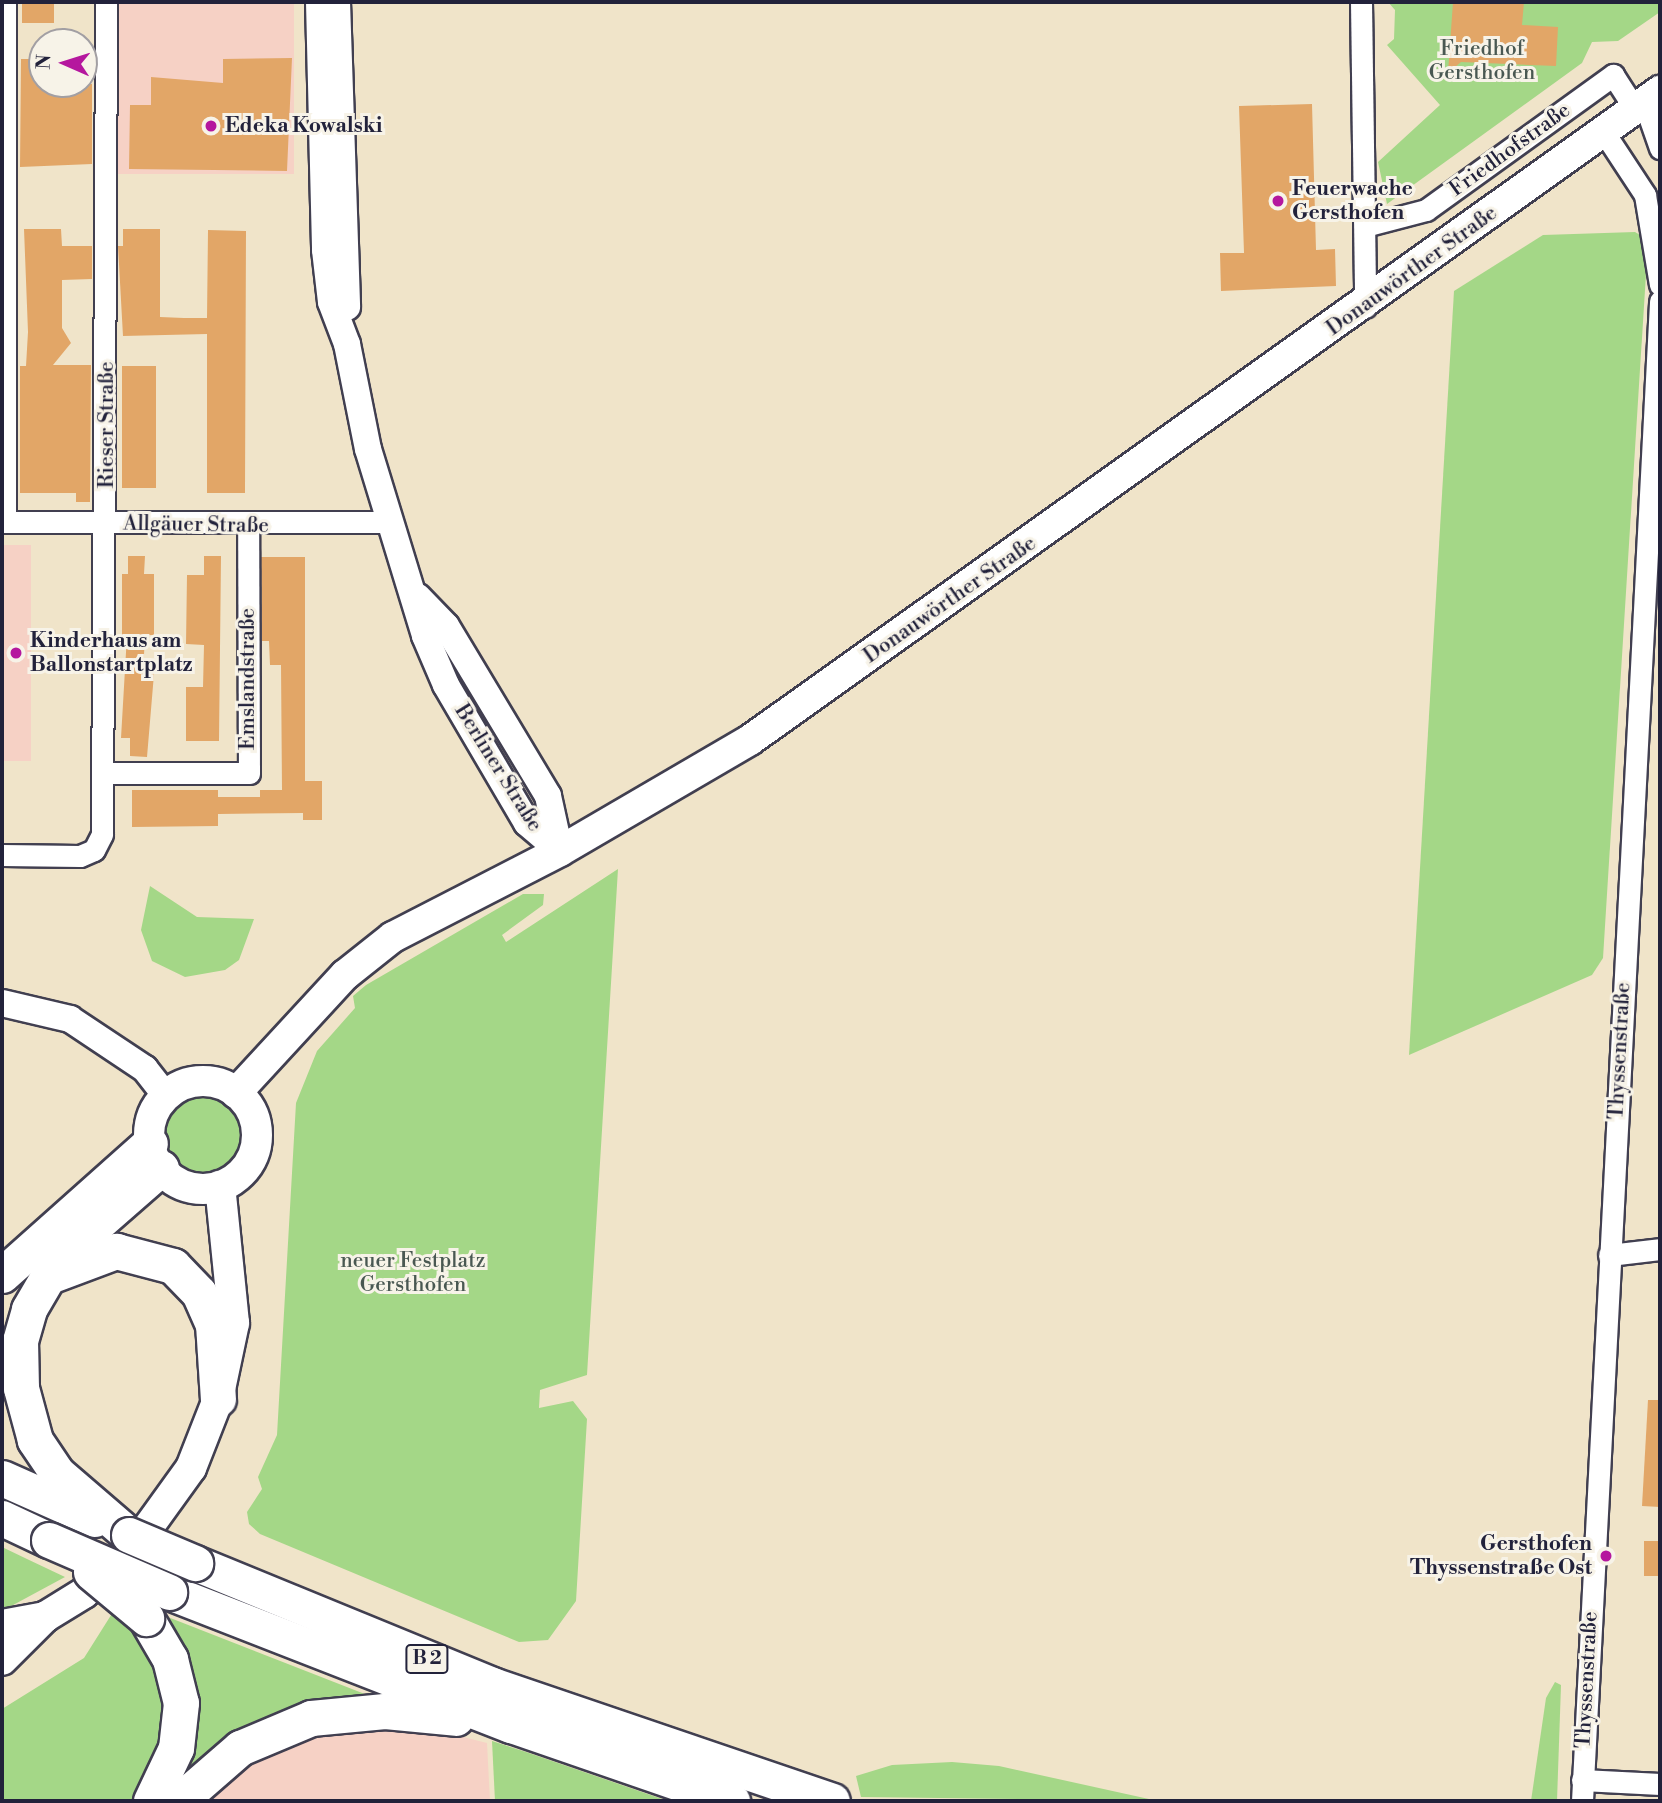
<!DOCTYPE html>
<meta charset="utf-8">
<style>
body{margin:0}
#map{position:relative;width:1662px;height:1803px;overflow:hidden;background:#f0e4c9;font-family:"Libre Bodoni",serif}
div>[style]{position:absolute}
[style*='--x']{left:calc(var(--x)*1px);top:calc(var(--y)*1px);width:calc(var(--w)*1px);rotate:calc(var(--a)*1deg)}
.built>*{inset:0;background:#f6d1c5;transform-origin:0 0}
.green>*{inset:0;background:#a4d787}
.round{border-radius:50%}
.building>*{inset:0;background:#e2a667;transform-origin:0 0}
.roads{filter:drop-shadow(2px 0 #413f50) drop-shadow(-2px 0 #413f50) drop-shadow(0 2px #413f50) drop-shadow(0 -2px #413f50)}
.minor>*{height:21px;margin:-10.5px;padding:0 10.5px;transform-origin:10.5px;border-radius:10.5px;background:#fff}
.tertiary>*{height:26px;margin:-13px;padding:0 13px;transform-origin:13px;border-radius:13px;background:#fff}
.secondary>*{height:30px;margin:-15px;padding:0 15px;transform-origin:15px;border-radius:15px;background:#fff}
.secondary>.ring{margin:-15px;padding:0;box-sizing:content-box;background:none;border:30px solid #fff;border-radius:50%}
.trunk>*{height:35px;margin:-17.5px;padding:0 17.5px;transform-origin:17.5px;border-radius:17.5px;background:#fff}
.bridges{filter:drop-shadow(2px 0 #413f50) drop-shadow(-2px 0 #413f50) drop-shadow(0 2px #413f50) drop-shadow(0 -2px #413f50)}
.trunk-bridge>*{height:35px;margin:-17.5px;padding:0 17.5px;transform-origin:17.5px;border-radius:17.5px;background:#fff}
.dots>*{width:19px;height:19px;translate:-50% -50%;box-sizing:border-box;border:4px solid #f7f3e8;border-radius:50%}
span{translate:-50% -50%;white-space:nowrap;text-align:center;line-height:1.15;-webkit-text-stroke:6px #f7f3e8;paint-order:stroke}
.shield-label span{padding:2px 5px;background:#f7f3e8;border:2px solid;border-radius:5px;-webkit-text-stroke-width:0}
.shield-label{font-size:19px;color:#22223b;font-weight:700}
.park-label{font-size:21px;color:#495852}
.poi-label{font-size:21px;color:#22223b;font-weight:700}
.left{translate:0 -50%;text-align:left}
.right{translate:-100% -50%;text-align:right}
.street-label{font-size:21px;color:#22223b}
.frame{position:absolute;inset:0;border:4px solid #22223b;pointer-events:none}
.north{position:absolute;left:28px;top:28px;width:70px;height:70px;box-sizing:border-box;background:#f7f3e8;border:2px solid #a29fa3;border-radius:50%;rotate:273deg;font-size:19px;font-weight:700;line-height:28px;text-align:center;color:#22223b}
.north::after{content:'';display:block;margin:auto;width:24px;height:32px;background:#b5179e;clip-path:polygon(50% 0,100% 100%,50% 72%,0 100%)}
</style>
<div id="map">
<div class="built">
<i style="left:118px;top:2px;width:176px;height:172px"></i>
<i style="left:2px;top:545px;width:29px;height:216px"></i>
<i style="clip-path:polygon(408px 1723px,487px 1743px,490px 1801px,199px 1801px,261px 1749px,324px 1730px)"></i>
</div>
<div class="green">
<i style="clip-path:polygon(1388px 2px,1660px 2px,1660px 12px,1618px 41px,1592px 42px,1582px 63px,1387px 204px,1378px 162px,1440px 105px,1387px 45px,1394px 39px,1395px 10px)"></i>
<i style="clip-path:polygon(1635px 232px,1647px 239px,1647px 258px,1603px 958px,1592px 975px,1409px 1055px,1454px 291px,1543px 235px)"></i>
<i style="clip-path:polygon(618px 869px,587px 1375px,540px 1390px,539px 1408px,573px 1401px,587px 1419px,576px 1601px,548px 1640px,519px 1642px,260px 1534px,249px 1524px,247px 1512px,262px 1489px,258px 1477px,277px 1435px,296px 1103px,317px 1051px,355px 1008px,353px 996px,366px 985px,523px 894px,544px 894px,543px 905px,502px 935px,506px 942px)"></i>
<i style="clip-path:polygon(150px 886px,197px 917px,254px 919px,239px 960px,225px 970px,185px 977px,152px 961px,141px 930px)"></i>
<i class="round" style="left:159px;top:1091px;width:88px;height:88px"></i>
<i style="clip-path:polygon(2px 1547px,27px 1559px,65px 1577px,2px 1611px)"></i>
<i style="clip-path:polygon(113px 1612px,156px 1657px,169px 1733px,139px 1801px,2px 1801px,2px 1709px,84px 1658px)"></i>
<i style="clip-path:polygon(155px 1612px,375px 1698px,171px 1788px)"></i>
<i style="clip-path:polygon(1555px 1682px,1561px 1685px,1557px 1801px,1531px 1801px,1546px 1698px)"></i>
<i style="clip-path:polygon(492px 1741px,526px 1752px,668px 1801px,495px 1801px)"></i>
<i style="clip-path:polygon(952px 1762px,999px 1766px,1158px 1801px,861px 1797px,856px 1776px,892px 1765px)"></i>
</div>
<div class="building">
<i style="left:22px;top:2px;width:32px;height:21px"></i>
<i style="clip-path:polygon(1453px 2px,1524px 2px,1522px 25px,1558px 27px,1556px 66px,1461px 62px,1448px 73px)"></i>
<i style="clip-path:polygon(292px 58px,287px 171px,129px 169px,130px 105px,151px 105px,151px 77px,223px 83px,223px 59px)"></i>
<i style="clip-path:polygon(21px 59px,42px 59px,42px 84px,92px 84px,92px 164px,20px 167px)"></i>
<i style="clip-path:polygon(1312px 104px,1316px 250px,1335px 249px,1336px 286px,1221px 291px,1220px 253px,1244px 253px,1239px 106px)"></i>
<i style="clip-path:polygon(24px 229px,61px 229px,62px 246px,92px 246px,92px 279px,62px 280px,62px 328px,71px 343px,53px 365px,91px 365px,90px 502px,76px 502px,76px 493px,20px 493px,20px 366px,26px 366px,28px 332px)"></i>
<i style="clip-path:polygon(123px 229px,160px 229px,160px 317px,184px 318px,207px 318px,208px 230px,246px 231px,245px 493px,207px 493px,207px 334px,123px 336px,118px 246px,123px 246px)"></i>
<i style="left:122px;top:366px;width:34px;height:122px"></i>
<i style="clip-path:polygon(128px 556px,145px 556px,144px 574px,154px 574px,154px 635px,145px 635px,143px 674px,154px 674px,147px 757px,130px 756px,130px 738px,121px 738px,127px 635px,122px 635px,122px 574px,128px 574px)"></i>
<i style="clip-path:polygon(204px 556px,221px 556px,219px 741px,186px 741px,186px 687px,203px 687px,204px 645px,186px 644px,187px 575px,204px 575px)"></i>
<i style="clip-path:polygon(261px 557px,305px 557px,305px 781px,322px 781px,322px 820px,303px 820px,303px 813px,218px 814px,218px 826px,132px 827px,132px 790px,218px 790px,218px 797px,260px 797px,260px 790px,282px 790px,281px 665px,270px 665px,269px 641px,262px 641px)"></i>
<i style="clip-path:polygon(1648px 1400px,1660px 1400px,1660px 1507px,1642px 1506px)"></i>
<i style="left:1644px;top:1541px;width:16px;height:35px"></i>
</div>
<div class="roads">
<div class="minor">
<i style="--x:5;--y:2;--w:520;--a:90"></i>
<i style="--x:1361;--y:2;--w:305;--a:89.2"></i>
<i style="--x:1644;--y:102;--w:49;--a:70.8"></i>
<i style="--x:1603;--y:131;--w:77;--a:56.7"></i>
<i style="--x:1645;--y:195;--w:91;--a:80.5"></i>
<i style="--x:1365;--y:226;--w:63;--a:-14.7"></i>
<i style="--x:1426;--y:210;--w:231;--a:-35.8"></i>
<i style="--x:1613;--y:75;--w:40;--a:57.1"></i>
<i style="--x:2;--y:522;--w:387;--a:0"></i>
<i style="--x:106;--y:773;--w:143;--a:0"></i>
<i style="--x:249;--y:773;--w:247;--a:-90.2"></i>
<i style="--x:2;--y:855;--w:78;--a:0.7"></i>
<i style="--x:80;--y:856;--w:15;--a:-23"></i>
<i style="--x:94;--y:850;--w:18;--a:-63"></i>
<i style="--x:102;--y:834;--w:832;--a:-89.72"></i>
<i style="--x:1609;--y:1255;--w:51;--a:-6.7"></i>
<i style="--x:1582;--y:1780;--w:78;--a:2.9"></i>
<i style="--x:1582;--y:1801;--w:1502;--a:-87.02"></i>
</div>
<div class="tertiary">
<i style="--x:319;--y:2;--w:248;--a:88.6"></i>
<i style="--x:325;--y:250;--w:52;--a:83.4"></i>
<i style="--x:331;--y:302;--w:45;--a:69.1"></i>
<i style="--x:347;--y:344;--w:107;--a:78.7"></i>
<i style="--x:368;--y:449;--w:195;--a:73"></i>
<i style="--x:425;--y:636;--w:53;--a:66.8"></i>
<i style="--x:446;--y:685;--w:160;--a:59.6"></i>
<i style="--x:527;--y:823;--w:43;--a:40.3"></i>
<i style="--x:337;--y:2;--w:305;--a:88.1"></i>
<i style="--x:418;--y:597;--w:40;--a:46"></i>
<i style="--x:446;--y:626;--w:198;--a:59"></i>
<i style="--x:548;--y:796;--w:56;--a:77.7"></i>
<i style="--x:2;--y:1003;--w:70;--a:13.2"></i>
<i style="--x:70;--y:1019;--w:90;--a:33.7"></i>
<i style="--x:145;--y:1069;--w:34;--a:52"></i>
</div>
<div class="secondary">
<i class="ring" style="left:149px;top:1081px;width:78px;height:78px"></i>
<i style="--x:236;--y:1093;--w:161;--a:-47.3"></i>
<i style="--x:345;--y:975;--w:61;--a:-38.4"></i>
<i style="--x:393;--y:937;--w:188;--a:-27.2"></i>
<i style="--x:560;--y:851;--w:220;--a:-30.3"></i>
<i style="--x:750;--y:740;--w:1118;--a:-35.5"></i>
<i style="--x:2;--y:1625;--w:44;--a:-10.5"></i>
<i style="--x:45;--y:1617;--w:46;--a:-31.6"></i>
<i style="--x:84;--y:1593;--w:68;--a:-42.6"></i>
<i style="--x:134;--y:1547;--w:97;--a:-54.2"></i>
<i style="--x:191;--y:1468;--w:74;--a:-68.6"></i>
<i style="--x:218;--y:1399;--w:78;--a:-78.1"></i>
<i style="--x:234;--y:1323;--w:138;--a:-95.8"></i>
<i style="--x:2;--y:1660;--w:61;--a:-45"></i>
</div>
<div class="trunk">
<i style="--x:2;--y:1275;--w:198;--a:-41.7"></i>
<i style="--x:49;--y:1276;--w:72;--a:-20.5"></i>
<i style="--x:116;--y:1251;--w:59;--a:14.7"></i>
<i style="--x:173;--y:1266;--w:37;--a:46"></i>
<i style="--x:199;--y:1293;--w:34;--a:66"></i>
<i style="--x:213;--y:1324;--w:75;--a:86.2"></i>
<i style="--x:2;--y:1478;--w:101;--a:24"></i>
<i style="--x:2;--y:1518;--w:52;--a:25.1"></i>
<i style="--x:129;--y:1535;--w:95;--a:-139.3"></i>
<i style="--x:57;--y:1473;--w:40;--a:-124"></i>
<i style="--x:35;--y:1440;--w:54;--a:-105.1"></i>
<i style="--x:21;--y:1388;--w:47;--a:-91.2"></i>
<i style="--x:20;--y:1341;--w:33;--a:-74"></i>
<i style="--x:29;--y:1309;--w:61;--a:-59.7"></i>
<i style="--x:60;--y:1256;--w:134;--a:-41.1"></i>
<i style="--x:195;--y:1563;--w:321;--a:22.3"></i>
<i style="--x:492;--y:1685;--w:359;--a:18.8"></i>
<i style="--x:169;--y:1592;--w:367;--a:21.3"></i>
<i style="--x:511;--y:1725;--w:234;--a:19"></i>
<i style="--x:146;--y:1618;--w:48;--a:59.7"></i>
<i style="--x:170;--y:1659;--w:45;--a:76"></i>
<i style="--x:181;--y:1703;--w:45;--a:96.3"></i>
<i style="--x:176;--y:1748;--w:59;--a:115.3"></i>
<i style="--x:179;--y:1801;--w:81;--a:-41"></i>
<i style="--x:240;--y:1748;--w:77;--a:-22.9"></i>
<i style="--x:311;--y:1718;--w:74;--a:-5.4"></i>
<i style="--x:385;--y:1711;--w:71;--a:5.6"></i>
</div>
</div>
<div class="bridges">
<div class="trunk-bridge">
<i style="--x:129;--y:1535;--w:72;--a:23"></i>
<i style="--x:49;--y:1540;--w:131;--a:23.4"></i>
<i style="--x:91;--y:1572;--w:72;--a:39.9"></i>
</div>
</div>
<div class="dots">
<i style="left:211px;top:126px;background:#b5179e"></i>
<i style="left:1278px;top:201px;background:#b5179e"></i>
<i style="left:16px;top:653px;background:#b5179e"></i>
<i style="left:1606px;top:1556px;background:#b5179e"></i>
</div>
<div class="shield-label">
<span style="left:427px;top:1659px">B 2</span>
</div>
<div class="park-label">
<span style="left:1482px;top:61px">Friedhof<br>Gersthofen</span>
<span style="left:413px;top:1273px">neuer Festplatz<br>Gersthofen</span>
</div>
<div class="poi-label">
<span class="left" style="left:225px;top:126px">Edeka Kowalski</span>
<span class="left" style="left:1292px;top:201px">Feuerwache<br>Gersthofen</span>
<span class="left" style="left:30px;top:653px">Kinderhaus am<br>Ballonstartplatz</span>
<span class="right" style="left:1592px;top:1556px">Gersthofen<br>Thyssenstraße Ost</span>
</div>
<div class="street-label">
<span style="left:1510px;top:150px;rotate:-36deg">Friedhofstraße</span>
<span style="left:1412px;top:271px;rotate:-36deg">Donauwörther Straße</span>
<span style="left:107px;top:425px;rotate:-90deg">Rieser Straße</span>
<span style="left:196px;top:525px;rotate:1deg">Allgäuer Straße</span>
<span style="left:950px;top:600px;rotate:-35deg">Donauwörther Straße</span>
<span style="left:248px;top:679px;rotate:-90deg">Emslandstraße</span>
<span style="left:498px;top:768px;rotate:58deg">Berliner Straße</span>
<span style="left:1620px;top:1051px;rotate:-87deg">Thyssenstraße</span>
<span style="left:1587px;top:1680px;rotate:-87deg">Thyssenstraße</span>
</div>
<div class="frame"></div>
<div class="north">N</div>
</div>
